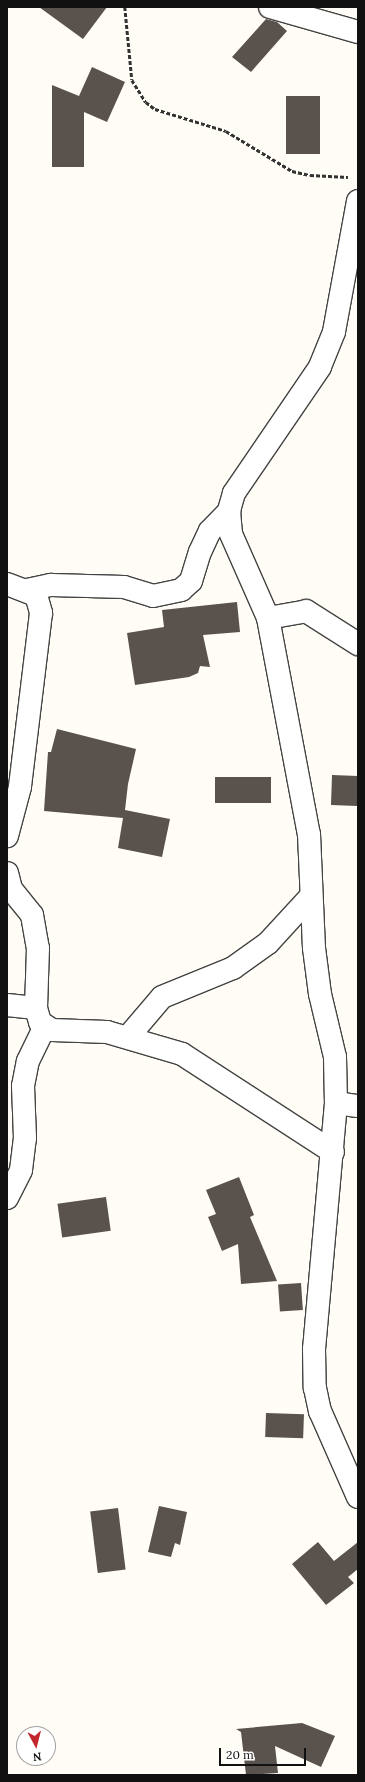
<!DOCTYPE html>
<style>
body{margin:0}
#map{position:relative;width:365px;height:1782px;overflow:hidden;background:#fffdf5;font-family:Lora,serif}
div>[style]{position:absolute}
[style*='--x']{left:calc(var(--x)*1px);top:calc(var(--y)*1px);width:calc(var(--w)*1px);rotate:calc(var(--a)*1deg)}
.building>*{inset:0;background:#5a524d;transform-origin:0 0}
.path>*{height:2.5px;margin-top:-1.25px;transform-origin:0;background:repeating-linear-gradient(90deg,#333 0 4px,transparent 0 6px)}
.roads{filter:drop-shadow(1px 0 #444) drop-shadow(-1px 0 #444) drop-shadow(0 1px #444) drop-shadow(0 -1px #444)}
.minor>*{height:22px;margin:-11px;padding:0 11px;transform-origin:11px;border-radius:11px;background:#fff}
span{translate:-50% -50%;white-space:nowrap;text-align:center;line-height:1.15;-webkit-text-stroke:4px #fff;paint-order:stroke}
.frame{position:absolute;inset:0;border:8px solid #111;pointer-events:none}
.north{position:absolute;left:16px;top:1726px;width:40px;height:40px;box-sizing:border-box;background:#fff;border:1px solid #a0a0a0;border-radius:50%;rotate:173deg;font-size:11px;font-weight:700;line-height:16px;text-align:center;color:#111}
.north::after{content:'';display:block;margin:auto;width:14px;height:18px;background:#c4262e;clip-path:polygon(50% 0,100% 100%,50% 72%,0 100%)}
.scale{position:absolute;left:219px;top:1748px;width:87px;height:18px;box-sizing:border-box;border:2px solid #111;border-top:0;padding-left:5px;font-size:12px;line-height:14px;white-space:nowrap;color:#111;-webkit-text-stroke:3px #fff;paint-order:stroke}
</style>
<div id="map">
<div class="building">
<i style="clip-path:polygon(39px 7px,107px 7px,83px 39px)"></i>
<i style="clip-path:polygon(266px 19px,277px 22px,287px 31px,251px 72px,232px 57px)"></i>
<i style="clip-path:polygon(92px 67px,125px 82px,107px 122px,84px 112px,84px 167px,52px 167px,52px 85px,79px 96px)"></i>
<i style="left:320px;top:96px;width:58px;height:34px;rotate:90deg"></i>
<i style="clip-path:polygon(237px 602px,240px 632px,203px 635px,210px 667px,200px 666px,198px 673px,189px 677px,135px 685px,127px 633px,164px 627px,162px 610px)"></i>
<i style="clip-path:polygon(57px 729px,136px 749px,128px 784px,125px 810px,170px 819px,162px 857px,118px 848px,123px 818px,44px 811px,48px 752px,51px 752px)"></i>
<i style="left:358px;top:776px;width:30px;height:26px;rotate:92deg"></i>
<i style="left:215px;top:777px;width:56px;height:26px"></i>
<i style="clip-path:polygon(239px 1177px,254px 1215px,250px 1217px,277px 1281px,241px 1284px,238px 1244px,222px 1251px,208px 1217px,216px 1214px,206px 1190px)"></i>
<i style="left:106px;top:1197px;width:34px;height:49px;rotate:82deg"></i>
<i style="left:301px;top:1283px;width:27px;height:23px;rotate:86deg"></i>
<i style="left:266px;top:1413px;width:38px;height:24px;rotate:2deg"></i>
<i style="clip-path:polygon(159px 1506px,187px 1512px,180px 1545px,175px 1543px,171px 1557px,148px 1552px)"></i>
<i style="left:118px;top:1508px;width:62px;height:28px;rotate:83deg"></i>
<i style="clip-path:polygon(318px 1542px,334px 1561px,358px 1542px,358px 1569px,348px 1577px,354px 1583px,326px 1605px,292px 1564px)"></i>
<i style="clip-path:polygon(302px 1723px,335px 1736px,321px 1767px,275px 1746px,278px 1773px,246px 1775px,241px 1732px,236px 1729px)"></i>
</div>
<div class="path">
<i style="--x:125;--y:7;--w:73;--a:84.5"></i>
<i style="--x:132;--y:80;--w:26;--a:58"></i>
<i style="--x:146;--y:102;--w:11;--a:38"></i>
<i style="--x:155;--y:109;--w:74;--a:17.2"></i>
<i style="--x:226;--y:131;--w:77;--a:31.2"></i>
<i style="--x:292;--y:171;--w:18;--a:13"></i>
<i style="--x:310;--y:175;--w:38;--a:3"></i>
</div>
<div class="roads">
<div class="minor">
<i style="--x:270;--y:7;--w:91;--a:15.9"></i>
<i style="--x:358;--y:201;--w:133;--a:100.4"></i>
<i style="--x:334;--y:332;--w:38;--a:112"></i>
<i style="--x:320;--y:367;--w:153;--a:124.3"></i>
<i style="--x:234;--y:493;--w:19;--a:106"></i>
<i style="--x:229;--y:511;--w:23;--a:85"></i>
<i style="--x:231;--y:534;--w:92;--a:66.2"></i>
<i style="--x:268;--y:618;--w:220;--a:79.3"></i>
<i style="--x:309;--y:834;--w:114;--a:87.5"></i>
<i style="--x:314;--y:948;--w:46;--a:82.6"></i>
<i style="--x:320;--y:994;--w:65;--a:76.6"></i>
<i style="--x:335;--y:1057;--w:46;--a:88.8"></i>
<i style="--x:336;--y:1103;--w:247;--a:95.1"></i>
<i style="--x:314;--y:1349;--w:39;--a:89"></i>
<i style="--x:315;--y:1388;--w:24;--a:78"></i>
<i style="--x:320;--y:1411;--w:94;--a:66.2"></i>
<i style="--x:7;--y:584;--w:31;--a:21"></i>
<i style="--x:36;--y:595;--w:19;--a:74"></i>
<i style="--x:41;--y:613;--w:175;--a:96.9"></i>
<i style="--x:20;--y:787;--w:51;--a:104.9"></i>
<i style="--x:27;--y:590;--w:25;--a:-12"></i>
<i style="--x:51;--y:585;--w:73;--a:1.6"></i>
<i style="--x:124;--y:587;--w:30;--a:17"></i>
<i style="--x:153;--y:596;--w:29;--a:-12"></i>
<i style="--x:181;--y:590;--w:13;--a:-42"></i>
<i style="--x:191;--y:581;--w:30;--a:-73"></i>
<i style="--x:200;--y:552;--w:23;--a:-65"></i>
<i style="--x:210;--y:531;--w:28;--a:-46"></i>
<i style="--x:268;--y:618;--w:39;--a:-10"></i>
<i style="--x:306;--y:611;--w:62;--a:32.4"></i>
<i style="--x:7;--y:873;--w:16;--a:76"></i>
<i style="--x:11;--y:889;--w:33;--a:51"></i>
<i style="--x:32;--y:915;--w:34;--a:80"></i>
<i style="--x:38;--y:948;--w:60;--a:91.9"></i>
<i style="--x:36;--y:1008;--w:15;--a:74"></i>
<i style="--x:40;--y:1022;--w:14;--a:34"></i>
<i style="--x:52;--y:1030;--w:55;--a:2.1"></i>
<i style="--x:107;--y:1032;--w:78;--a:16.3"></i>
<i style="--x:182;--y:1054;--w:180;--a:33"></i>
<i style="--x:7;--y:1005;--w:29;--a:6"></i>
<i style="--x:128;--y:1037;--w:52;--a:-49.6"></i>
<i style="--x:162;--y:997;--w:77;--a:-22.2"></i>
<i style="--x:233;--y:968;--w:43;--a:-35.5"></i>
<i style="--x:268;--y:943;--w:64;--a:-47.5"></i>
<i style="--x:336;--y:1103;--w:22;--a:8"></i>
<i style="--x:7;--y:1198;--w:31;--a:-63"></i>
<i style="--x:21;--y:1170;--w:32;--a:-83"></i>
<i style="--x:25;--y:1138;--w:52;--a:-92.2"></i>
<i style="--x:23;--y:1086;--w:25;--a:-79"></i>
<i style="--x:28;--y:1061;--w:39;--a:-64"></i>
</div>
</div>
<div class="frame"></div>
<div class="north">N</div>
<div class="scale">20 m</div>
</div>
